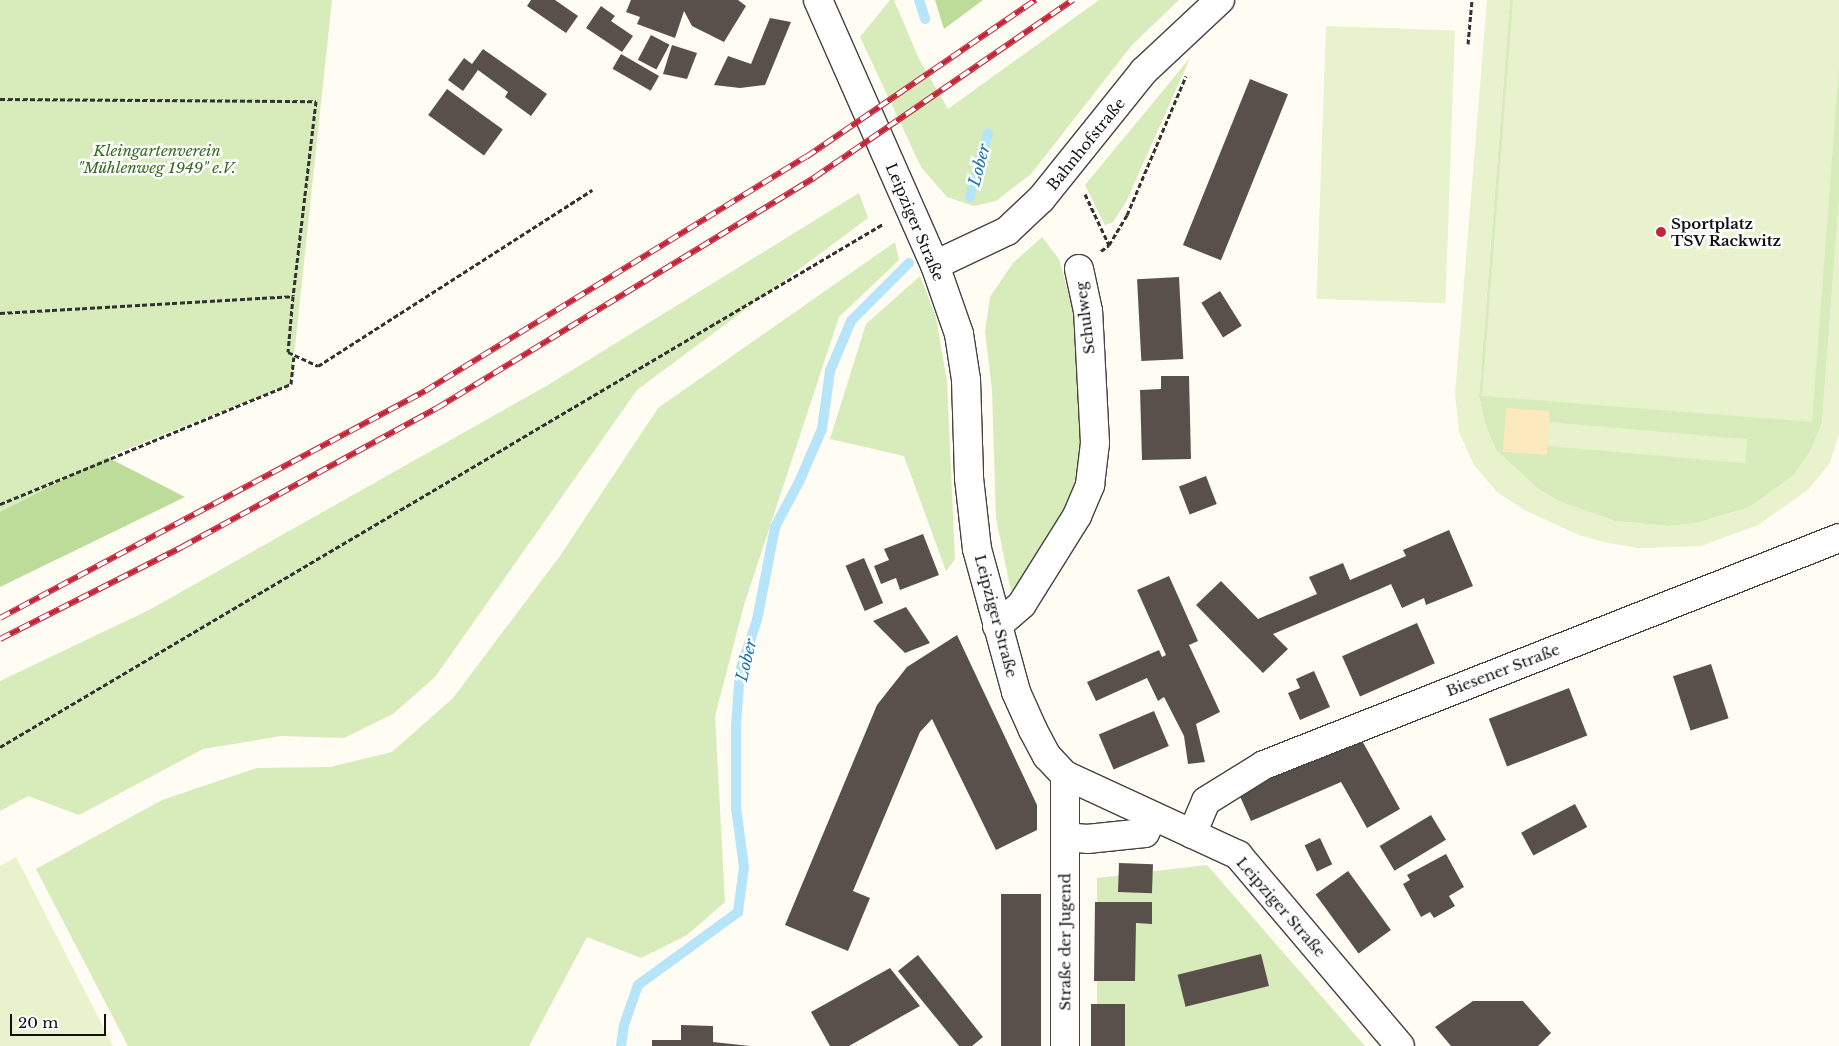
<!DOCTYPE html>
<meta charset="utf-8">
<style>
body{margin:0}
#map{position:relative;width:1839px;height:1046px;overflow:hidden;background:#fffcf3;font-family:"Libre Baskerville",serif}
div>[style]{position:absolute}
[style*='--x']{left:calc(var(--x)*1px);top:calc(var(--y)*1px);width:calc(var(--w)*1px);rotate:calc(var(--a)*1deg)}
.green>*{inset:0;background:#d8ebbb}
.forest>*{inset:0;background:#bddc9a}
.sand>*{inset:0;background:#fce9be;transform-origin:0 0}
.pitch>*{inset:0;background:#e8f2cd;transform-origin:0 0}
.stream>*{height:10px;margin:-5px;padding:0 5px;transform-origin:5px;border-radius:5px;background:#b6e4f8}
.building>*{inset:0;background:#59504c;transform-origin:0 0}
.path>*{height:3px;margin-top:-1.5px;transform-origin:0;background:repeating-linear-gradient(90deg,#323232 0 5px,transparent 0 7.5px)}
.roads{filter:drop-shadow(1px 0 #434343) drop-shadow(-1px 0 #434343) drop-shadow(0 1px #434343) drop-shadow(0 -1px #434343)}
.minor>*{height:28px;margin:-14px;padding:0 14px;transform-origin:14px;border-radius:14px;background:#fff}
.tertiary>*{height:28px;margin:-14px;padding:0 14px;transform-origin:14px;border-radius:14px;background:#fff}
.rail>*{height:5.5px;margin-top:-2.75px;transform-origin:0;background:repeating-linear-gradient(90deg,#fff 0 11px,#c42438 0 22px);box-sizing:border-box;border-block:1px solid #c42438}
.dots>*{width:14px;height:14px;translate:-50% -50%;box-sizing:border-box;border:2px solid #fff;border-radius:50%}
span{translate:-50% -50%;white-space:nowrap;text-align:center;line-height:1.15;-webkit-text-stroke:5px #fff;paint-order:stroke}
.street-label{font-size:15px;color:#101010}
.park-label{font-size:15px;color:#336a1e;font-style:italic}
.poi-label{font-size:15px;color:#101010;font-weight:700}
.left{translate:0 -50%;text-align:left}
.water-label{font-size:16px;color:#1572a6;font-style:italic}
.scale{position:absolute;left:10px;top:1014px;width:96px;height:22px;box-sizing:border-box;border:2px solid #101010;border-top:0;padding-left:6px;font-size:15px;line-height:18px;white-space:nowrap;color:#101010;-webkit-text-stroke:4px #fff;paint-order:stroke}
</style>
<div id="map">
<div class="green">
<i style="clip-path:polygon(0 0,332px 0,291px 384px,107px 457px,0 512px)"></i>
<i style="clip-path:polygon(890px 0,894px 0,919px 59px,948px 109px,1099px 0,1179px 0,1132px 45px,1031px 174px,996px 201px,974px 206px,947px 197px,921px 167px,860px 37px)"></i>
<i style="clip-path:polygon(1510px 0,1839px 0,1839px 200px,1822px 423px,1810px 452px,1793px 476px,1750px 507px,1696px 523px,1669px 526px,1615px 521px,1563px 503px,1538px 489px,1496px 450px,1485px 424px,1479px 396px)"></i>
<i style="clip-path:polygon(1190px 58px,1126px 202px,1113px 222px,1105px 225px,1085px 185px)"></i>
<i style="clip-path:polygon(859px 193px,868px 218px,637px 390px,435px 677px,393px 714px,344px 738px,281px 736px,203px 749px,79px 815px,28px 796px,0 811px,0 681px,149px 610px,548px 385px)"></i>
<i style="clip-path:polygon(1042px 237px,1059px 259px,1074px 314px,1084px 447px,1079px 480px,1067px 506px,1021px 583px,1011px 591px,996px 518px,992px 390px,985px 331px,990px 297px,1013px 263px)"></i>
<i style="clip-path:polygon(895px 242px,899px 260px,839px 317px,744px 605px,715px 716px,725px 902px,687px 935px,641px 958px,587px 937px,529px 1046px,128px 1046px,36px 869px,162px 800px,257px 768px,330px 767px,392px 752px,453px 698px,560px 556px,658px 408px)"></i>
<i style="clip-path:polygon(920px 276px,936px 317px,947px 382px,955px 559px,946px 571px,904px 456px,830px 439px,866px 324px)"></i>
<i style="clip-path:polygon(1207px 865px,1365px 1046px,1097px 1046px,1097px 878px)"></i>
</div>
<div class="forest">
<i style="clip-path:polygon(935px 0,983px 0,944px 29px)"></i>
<i style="clip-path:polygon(107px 457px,185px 497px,0 587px,0 512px)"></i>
</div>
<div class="sand">
<i style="left:1506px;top:408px;width:44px;height:44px;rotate:4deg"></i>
</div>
<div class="pitch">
<i style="clip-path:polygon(1487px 0,1510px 0,1479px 396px,1485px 424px,1496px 450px,1538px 489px,1563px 503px,1615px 521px,1669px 526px,1696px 523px,1750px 507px,1793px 476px,1810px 452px,1822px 423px,1839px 200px,1839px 433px,1830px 463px,1808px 490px,1758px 525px,1701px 546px,1639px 548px,1608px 543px,1579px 535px,1524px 510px,1496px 491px,1474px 465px,1459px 432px,1455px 394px)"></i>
<i style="clip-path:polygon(1513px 0,1839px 0,1839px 68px,1812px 422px,1482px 396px)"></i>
<i style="left:1326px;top:26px;width:129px;height:273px;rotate:2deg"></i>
<i style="left:1549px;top:422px;width:199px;height:24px;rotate:5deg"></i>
<i style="clip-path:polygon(16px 857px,113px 1046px,0 1046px,0 866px)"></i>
</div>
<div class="stream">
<i style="--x:919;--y:0;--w:20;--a:72"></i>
<i style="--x:970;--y:197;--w:66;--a:-74.3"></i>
<i style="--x:621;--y:1046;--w:21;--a:-82"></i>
<i style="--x:624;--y:1025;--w:42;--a:-70.7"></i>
<i style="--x:638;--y:985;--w:124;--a:-36.1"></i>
<i style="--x:738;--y:912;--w:45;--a:-82.4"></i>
<i style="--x:744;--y:867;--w:60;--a:-97.7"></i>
<i style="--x:736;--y:808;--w:83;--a:-90"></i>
<i style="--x:736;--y:725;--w:54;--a:-85.8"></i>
<i style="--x:740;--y:671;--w:54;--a:-71.6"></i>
<i style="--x:757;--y:620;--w:95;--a:-79"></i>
<i style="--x:775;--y:527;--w:51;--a:-61.9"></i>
<i style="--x:799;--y:482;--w:58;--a:-66.5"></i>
<i style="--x:822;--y:429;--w:59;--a:-82.1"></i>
<i style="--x:830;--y:371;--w:54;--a:-67.2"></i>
<i style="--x:851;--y:321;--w:82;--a:-45"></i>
</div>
<div class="building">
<i style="clip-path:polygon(531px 0,555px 0,578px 16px,566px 33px,527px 6px)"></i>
<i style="clip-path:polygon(631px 0,738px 0,746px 6px,724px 42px,692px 26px,684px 11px,675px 38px,637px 24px,640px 17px,626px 12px)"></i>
<i style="clip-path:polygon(601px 6px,615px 16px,611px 21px,633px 36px,622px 52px,586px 28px)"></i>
<i style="clip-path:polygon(770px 18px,791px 22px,765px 85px,740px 88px,714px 85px,728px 56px,751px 64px)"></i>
<i style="left:651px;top:35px;width:21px;height:28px;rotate:28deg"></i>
<i style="clip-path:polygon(672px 45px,697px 53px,687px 79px,663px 74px)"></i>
<i style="clip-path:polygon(483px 49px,547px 94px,531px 116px,505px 97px,508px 92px,478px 70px,463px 91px,448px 80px,464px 58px,472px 64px)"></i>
<i style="left:621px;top:54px;width:44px;height:17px;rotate:30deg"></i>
<i style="left:1250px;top:79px;width:41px;height:179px;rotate:22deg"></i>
<i style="left:447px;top:89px;width:69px;height:32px;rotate:36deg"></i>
<i style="left:1179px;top:277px;width:82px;height:42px;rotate:87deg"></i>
<i style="left:1220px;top:291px;width:41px;height:22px;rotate:58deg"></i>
<i style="clip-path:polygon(1161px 376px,1189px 376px,1191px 459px,1142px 460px,1140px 390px,1161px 389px)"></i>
<i style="left:1206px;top:476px;width:30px;height:29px;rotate:69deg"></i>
<i style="clip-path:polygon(1449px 530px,1473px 586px,1426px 605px,1424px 598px,1402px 608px,1391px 584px,1380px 589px,1273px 634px,1288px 649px,1263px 673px,1196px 605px,1221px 581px,1258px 619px,1317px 594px,1309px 577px,1343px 563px,1350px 580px,1406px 556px,1403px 550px)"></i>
<i style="clip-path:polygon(923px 534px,939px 575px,900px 590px,896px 578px,881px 584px,874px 566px,889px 560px,884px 549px)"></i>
<i style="left:864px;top:558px;width:49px;height:20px;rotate:67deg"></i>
<i style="clip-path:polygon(1169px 576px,1198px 641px,1189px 645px,1220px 712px,1196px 724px,1205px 762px,1188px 764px,1184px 736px,1164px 697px,1158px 701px,1147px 678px,1096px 701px,1087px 682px,1159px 650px,1162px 657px,1166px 655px,1137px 590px)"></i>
<i style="clip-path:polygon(906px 607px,930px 643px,905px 653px,873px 621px)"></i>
<i style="left:1417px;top:623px;width:44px;height:82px;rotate:66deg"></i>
<i style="clip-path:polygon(957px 635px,1037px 805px,1037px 830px,996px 850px,932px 719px,920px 732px,853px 891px,870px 898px,848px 951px,785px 925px,877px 705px,907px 667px)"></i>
<i style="left:1711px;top:664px;width:57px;height:40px;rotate:72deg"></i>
<i style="clip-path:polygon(1314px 671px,1330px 707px,1300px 720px,1288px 693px,1300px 688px,1296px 679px)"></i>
<i style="left:1569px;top:688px;width:51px;height:86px;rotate:69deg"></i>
<i style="left:1154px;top:711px;width:38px;height:60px;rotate:67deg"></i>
<i style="clip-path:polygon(1360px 737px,1400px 809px,1367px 828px,1341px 782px,1251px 821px,1238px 792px)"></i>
<i style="left:1575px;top:804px;width:26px;height:61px;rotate:62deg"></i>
<i style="left:1431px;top:815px;width:29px;height:60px;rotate:59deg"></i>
<i style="left:1320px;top:838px;width:29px;height:17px;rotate:65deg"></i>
<i style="clip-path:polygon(1446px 854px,1464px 887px,1449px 896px,1455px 906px,1434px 918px,1430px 912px,1421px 917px,1403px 884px,1410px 880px,1407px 875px)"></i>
<i style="left:1119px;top:863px;width:34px;height:29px;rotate:2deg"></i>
<i style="left:1348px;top:871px;width:73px;height:40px;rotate:54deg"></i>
<i style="left:1001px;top:894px;width:40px;height:152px"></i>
<i style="clip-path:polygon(1095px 902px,1152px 902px,1152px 924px,1136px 923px,1135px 981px,1094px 981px)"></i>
<i style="left:1261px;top:954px;width:33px;height:86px;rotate:76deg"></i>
<i style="clip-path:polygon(918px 955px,983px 1037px,972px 1046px,959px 1046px,898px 971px)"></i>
<i style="clip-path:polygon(890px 968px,920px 1006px,849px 1046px,830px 1046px,811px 1012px)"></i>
<i style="clip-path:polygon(1473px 1001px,1523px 1001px,1551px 1033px,1538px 1046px,1451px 1046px,1435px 1027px)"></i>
<i style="left:1091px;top:1004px;width:34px;height:42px"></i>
<i style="clip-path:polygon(681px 1025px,713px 1026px,713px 1042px,750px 1046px,652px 1046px,652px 1040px,681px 1040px)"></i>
</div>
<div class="path">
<i style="--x:1468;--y:44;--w:44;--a:-84.8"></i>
<i style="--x:0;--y:99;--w:316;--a:0.4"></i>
<i style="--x:316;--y:101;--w:196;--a:96.7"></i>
<i style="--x:1085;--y:194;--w:56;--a:64.8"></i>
<i style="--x:1101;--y:251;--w:10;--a:-37"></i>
<i style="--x:1109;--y:245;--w:35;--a:-59"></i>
<i style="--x:1127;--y:215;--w:151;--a:-67"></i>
<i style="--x:0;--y:313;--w:293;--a:-3.3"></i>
<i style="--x:293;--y:296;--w:56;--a:95.1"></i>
<i style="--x:288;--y:352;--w:33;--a:25"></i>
<i style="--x:318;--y:366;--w:326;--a:-32.7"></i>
<i style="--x:0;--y:504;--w:315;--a:-22.4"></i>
<i style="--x:291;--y:384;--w:27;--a:-84"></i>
<i style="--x:0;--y:747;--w:1026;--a:-30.64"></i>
</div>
<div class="roads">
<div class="minor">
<i style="--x:935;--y:265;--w:80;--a:-25.3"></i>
<i style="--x:1007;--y:231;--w:47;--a:-43.3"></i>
<i style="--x:1041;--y:199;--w:164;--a:-51.2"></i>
<i style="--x:1144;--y:71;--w:104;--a:-43.1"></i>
<i style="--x:997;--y:626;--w:33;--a:-41"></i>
<i style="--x:1022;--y:604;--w:104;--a:-58"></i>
<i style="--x:1077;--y:516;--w:34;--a:-67"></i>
<i style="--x:1090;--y:485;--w:42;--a:-83.2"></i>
<i style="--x:1095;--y:443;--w:132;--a:-93"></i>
<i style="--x:1088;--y:311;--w:43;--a:-102.1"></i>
<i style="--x:1065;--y:775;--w:271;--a:90"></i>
<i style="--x:1192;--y:834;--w:36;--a:-67"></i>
<i style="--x:1206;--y:801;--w:68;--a:-31.8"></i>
<i style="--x:1264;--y:765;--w:618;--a:-21.54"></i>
<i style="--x:1065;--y:837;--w:22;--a:5"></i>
<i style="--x:1087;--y:839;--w:58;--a:-5.9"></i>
<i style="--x:1145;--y:833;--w:17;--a:-65"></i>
</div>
<div class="tertiary">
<i style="--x:818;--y:0;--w:290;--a:66.2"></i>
<i style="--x:935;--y:265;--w:73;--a:70.8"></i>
<i style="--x:959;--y:334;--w:47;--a:81.3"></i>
<i style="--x:966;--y:380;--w:98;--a:88.2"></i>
<i style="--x:969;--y:478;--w:71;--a:83.6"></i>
<i style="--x:977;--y:549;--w:148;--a:74.7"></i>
<i style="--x:1016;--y:692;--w:42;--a:65.9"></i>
<i style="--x:1033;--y:730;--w:30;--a:62"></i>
<i style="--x:1047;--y:756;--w:26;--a:47"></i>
<i style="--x:1065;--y:775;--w:191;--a:24.8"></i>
<i style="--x:1238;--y:855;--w:250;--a:49.7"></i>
</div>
</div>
<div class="rail">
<i style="--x:0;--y:618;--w:482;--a:-28.1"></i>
<i style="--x:425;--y:391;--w:447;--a:-31.6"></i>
<i style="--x:806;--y:157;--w:278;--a:-34.4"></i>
<i style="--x:0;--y:639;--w:204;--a:-26.8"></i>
<i style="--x:182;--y:547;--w:290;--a:-28.6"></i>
<i style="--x:437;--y:408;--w:443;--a:-31.4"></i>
<i style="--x:815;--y:177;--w:313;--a:-34.5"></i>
</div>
<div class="dots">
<i style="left:1661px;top:232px;background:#c42438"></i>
</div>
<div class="street-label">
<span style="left:1086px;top:144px;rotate:-51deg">Bahnhofstraße</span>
<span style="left:915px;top:222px;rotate:67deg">Leipziger Straße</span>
<span style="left:1085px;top:318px;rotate:-97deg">Schulweg</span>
<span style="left:996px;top:616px;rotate:75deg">Leipziger Straße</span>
<span style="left:1503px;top:670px;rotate:-21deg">Biesener Straße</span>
<span style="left:1281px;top:907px;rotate:49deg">Leipziger Straße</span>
<span style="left:1065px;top:942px;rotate:-90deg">Straße der Jugend</span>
</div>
<div class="park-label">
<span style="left:157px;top:159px">Kleingartenverein<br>"Mühlenweg 1949" e.V.</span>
</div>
<div class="poi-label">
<span class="left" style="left:1671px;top:232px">Sportplatz<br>TSV Rackwitz</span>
</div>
<div class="water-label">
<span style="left:979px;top:165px;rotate:-75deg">Lober</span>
<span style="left:746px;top:660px;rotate:-76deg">Lober</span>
</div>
<div class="scale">20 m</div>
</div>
